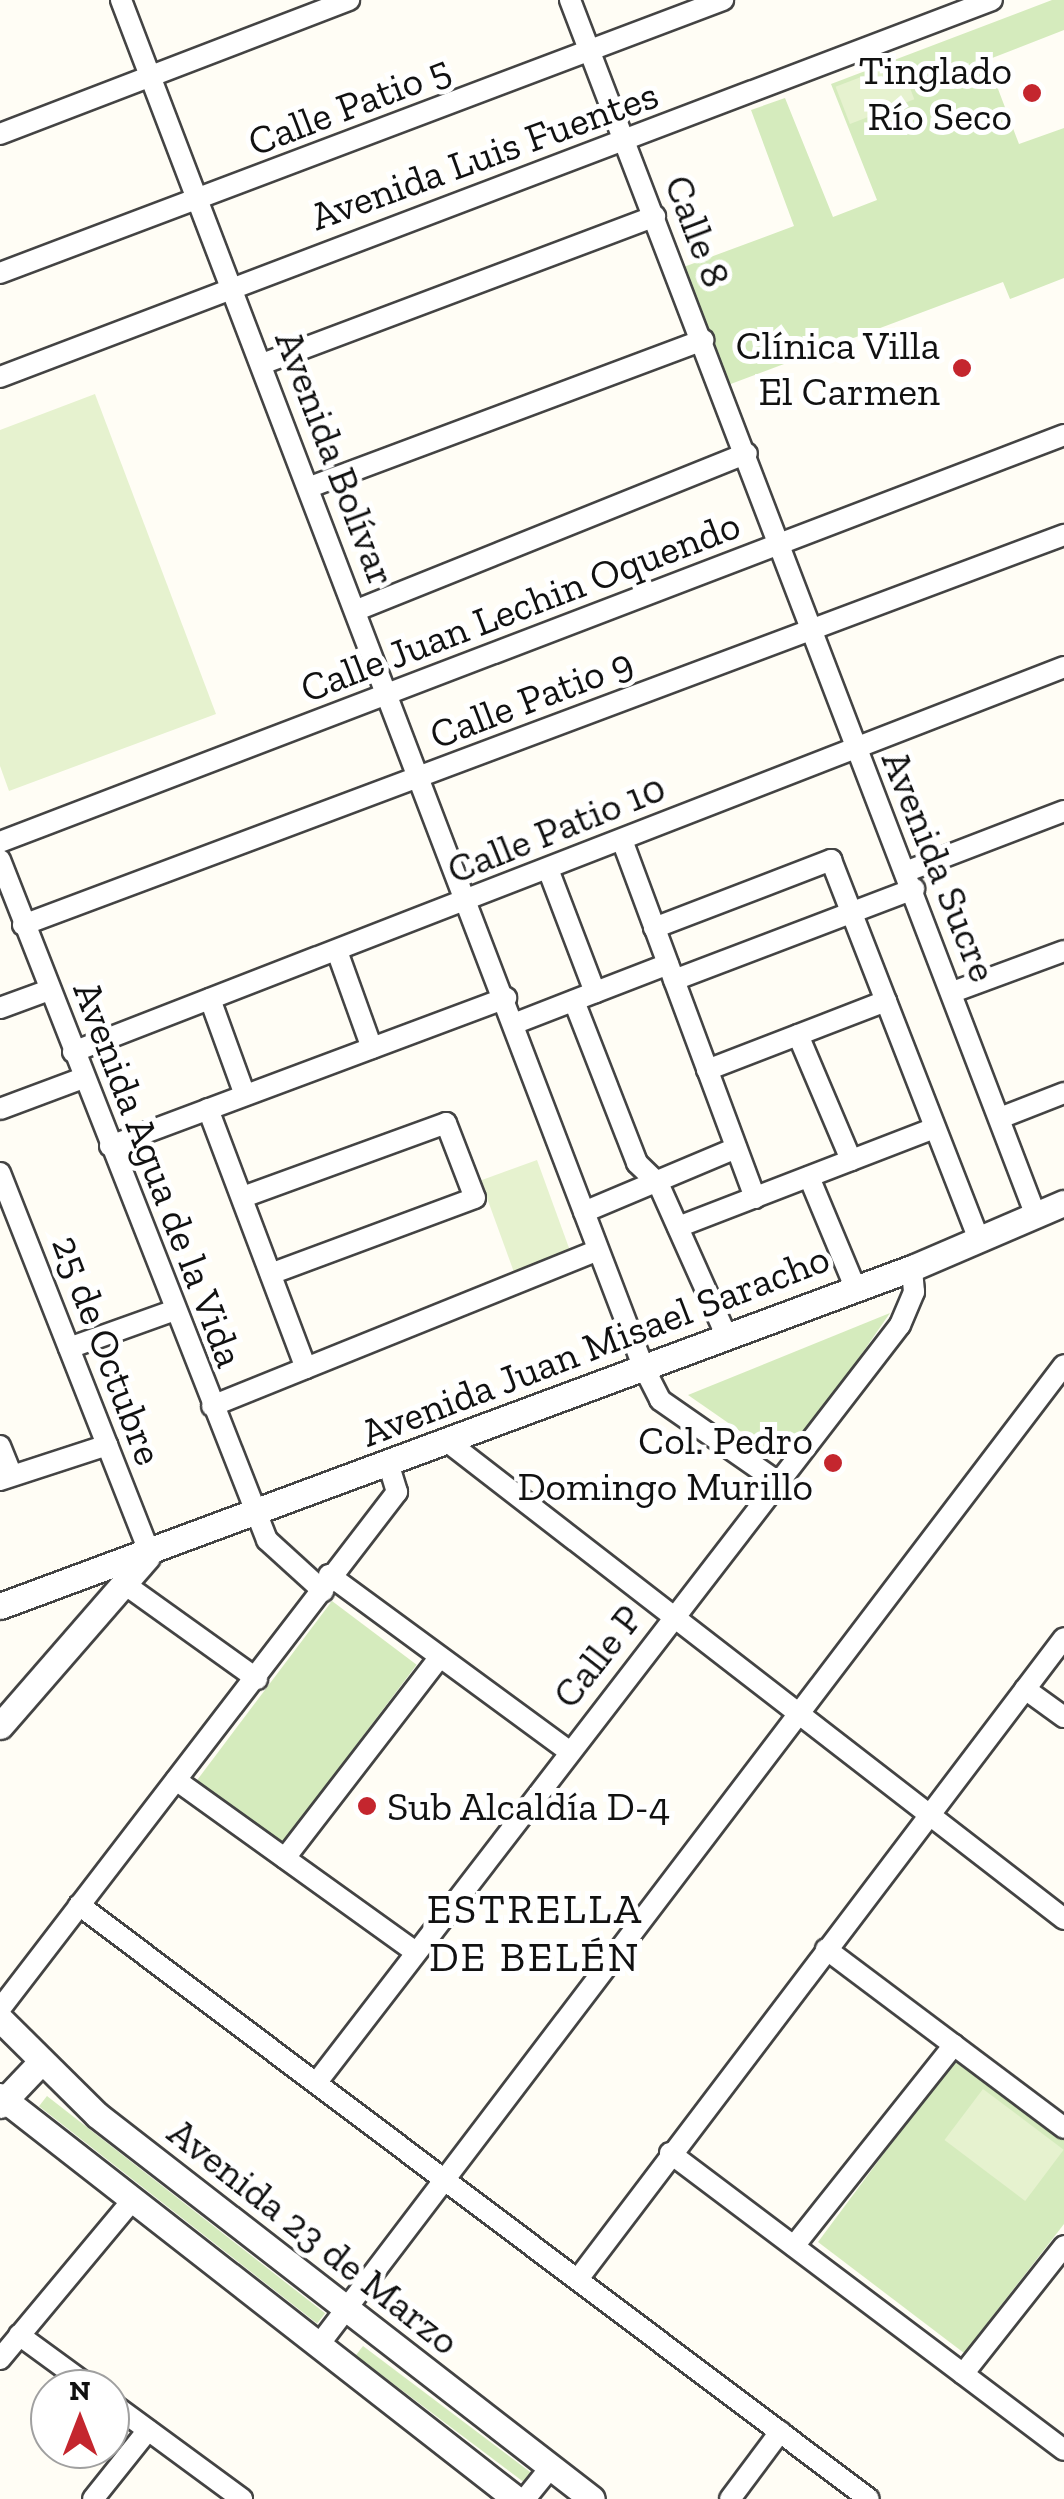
<!DOCTYPE html>
<meta charset="utf-8">
<style>
body{margin:0}
#map{position:relative;width:1064px;height:2499px;overflow:hidden;background:#fffdf5;font-family:"Zilla Slab",serif}
div>[style]{position:absolute}
[style*='--x']{left:calc(var(--x)*1px);top:calc(var(--y)*1px);width:calc(var(--w)*1px);rotate:calc(var(--a)*1deg)}
.green>*{inset:0;background:#d5ebbd;transform-origin:0 0}
.pitch>*{inset:0;background:#e6f2cf;transform-origin:0 0}
.roads{filter:drop-shadow(2px 0 #444) drop-shadow(-2px 0 #444) drop-shadow(0 2px #444) drop-shadow(0 -2px #444)}
.minor>*{height:20px;margin:-10px;padding:0 10px;transform-origin:10px;border-radius:10px;background:#fff}
.tertiary>*{height:25px;margin:-12.5px;padding:0 12.5px;transform-origin:12.5px;border-radius:12.5px;background:#fff}
.dots>*{width:28px;height:28px;translate:-50% -50%;box-sizing:border-box;border:5px solid #fff;border-radius:50%}
span{translate:-50% -50%;white-space:nowrap;text-align:center;line-height:1.15;-webkit-text-stroke:10px #fff;paint-order:stroke}
.poi-label{font-size:40px;color:#111}
.right{translate:-100% -50%;text-align:right}
.left{translate:0 -50%;text-align:left}
.street-label{font-size:40px;color:#111}
.neighbourhood-label{font-size:42px;color:#111;letter-spacing:2.5px}
.north{position:absolute;left:30px;top:2369px;width:100px;height:100px;box-sizing:border-box;background:#fff;border:2px solid #a0a0a0;border-radius:50%;rotate:0deg;font-size:28px;font-weight:700;line-height:40px;text-align:center;color:#111}
.north::after{content:'';display:block;margin:auto;width:35px;height:45px;background:#c4262e;clip-path:polygon(50% 0,100% 100%,50% 72%,0 100%)}
</style>
<div id="map">
<div class="green">
<i style="clip-path:polygon(1052px 0,1064px 0,1064px 30px,987px 60px,1019px 144px,1064px 128px,1064px 278px,1010px 299px,1003px 282px,728px 385px,681px 268px,794px 226px,751px 110px,785px 98px,833px 217px,877px 200px,831px 84px)"></i>
<i style="clip-path:polygon(890px 1313px,786px 1463px,688px 1395px)"></i>
<i style="left:332px;top:1601px;width:106px;height:224px;rotate:37deg"></i>
<i style="clip-path:polygon(958px 2054px,1064px 2132px,1064px 2224px,964px 2353px,818px 2242px)"></i>
<i style="left:47px;top:2096px;width:353px;height:13px;rotate:38deg"></i>
<i style="left:363px;top:2346px;width:213px;height:12px;rotate:37deg"></i>
</div>
<div class="pitch">
<i style="left:900px;top:62px;width:40px;height:69px;rotate:69deg"></i>
<i style="clip-path:polygon(95px 394px,216px 714px,9px 791px,0 766px,0 430px)"></i>
<i style="left:537px;top:1160px;width:99px;height:60px;rotate:70deg"></i>
<i style="left:983px;top:2089px;width:101px;height:64px;rotate:37deg"></i>
</div>
<div class="roads">
<div class="minor">
<i style="--x:121;--y:0;--w:1462;--a:69.09"></i>
<i style="--x:643;--y:1366;--w:38;--a:63"></i>
<i style="--x:660;--y:1400;--w:144;--a:34.8"></i>
<i style="--x:570;--y:0;--w:1299;--a:69.03"></i>
<i style="--x:0;--y:134;--w:374;--a:-21"></i>
<i style="--x:0;--y:273;--w:773;--a:-20.69"></i>
<i style="--x:262;--y:364;--w:420;--a:-20.6"></i>
<i style="--x:0;--y:377;--w:1061;--a:-20.81"></i>
<i style="--x:310;--y:487;--w:420;--a:-20.5"></i>
<i style="--x:357;--y:610;--w:420;--a:-21.9"></i>
<i style="--x:622;--y:840;--w:382;--a:69.6"></i>
<i style="--x:0;--y:842;--w:1139;--a:-20.93"></i>
<i style="--x:0;--y:860;--w:731;--a:68.56"></i>
<i style="--x:267;--y:1540;--w:76;--a:42.3"></i>
<i style="--x:548;--y:869;--w:132;--a:69.1"></i>
<i style="--x:905;--y:872;--w:170;--a:-21"></i>
<i style="--x:23;--y:925;--w:1112;--a:-20.54"></i>
<i style="--x:654;--y:928;--w:190;--a:-21"></i>
<i style="--x:831;--y:860;--w:402;--a:68.7"></i>
<i style="--x:337;--y:951;--w:103;--a:70.2"></i>
<i style="--x:674;--y:980;--w:257;--a:-20.8"></i>
<i style="--x:953;--y:992;--w:118;--a:-20.3"></i>
<i style="--x:210;--y:999;--w:102;--a:70"></i>
<i style="--x:574;--y:1001;--w:174;--a:68.7"></i>
<i style="--x:637;--y:1163;--w:29;--a:44"></i>
<i style="--x:658;--y:1183;--w:169;--a:65.9"></i>
<i style="--x:0;--y:1008;--w:52;--a:-20.2"></i>
<i style="--x:516;--y:1023;--w:163;--a:-21.2"></i>
<i style="--x:798;--y:1035;--w:136;--a:67"></i>
<i style="--x:73;--y:1052;--w:1063;--a:-21.23"></i>
<i style="--x:707;--y:1070;--w:192;--a:-21.1"></i>
<i style="--x:0;--y:1109;--w:89;--a:-20.5"></i>
<i style="--x:208;--y:1109;--w:277;--a:69.3"></i>
<i style="--x:1000;--y:1118;--w:69;--a:-21.3"></i>
<i style="--x:110;--y:1146;--w:423;--a:-20.5"></i>
<i style="--x:0;--y:1173;--w:409;--a:68.5"></i>
<i style="--x:809;--y:1177;--w:119;--a:67.3"></i>
<i style="--x:243;--y:1197;--w:216;--a:-20"></i>
<i style="--x:446;--y:1123;--w:80;--a:68.9"></i>
<i style="--x:475;--y:1198;--w:218;--a:159.6"></i>
<i style="--x:584;--y:1212;--w:165;--a:-22.8"></i>
<i style="--x:678;--y:1227;--w:275;--a:-21.1"></i>
<i style="--x:69;--y:1348;--w:113;--a:-19.7"></i>
<i style="--x:212;--y:1406;--w:416;--a:-22"></i>
<i style="--x:448;--y:1442;--w:779;--a:37.75"></i>
<i style="--x:0;--y:1446;--w:31;--a:68"></i>
<i style="--x:0;--y:1480;--w:113;--a:-18.1"></i>
<i style="--x:329;--y:1575;--w:295;--a:36.3"></i>
<i style="--x:123;--y:1583;--w:165;--a:35.6"></i>
<i style="--x:1025;--y:1689;--w:48;--a:35.7"></i>
<i style="--x:176;--y:1780;--w:293;--a:35.7"></i>
<i style="--x:285;--y:1858;--w:252;--a:-52.4"></i>
<i style="--x:79;--y:1905;--w:988;--a:36.94"></i>
<i style="--x:826;--y:1949;--w:298;--a:36.9"></i>
<i style="--x:0;--y:2009;--w:652;--a:-52.48"></i>
<i style="--x:397;--y:1492;--w:30;--a:-107"></i>
<i style="--x:317;--y:2082;--w:955;--a:-52.4"></i>
<i style="--x:900;--y:1325;--w:36;--a:-67"></i>
<i style="--x:914;--y:1292;--w:24;--a:-95"></i>
<i style="--x:670;--y:2153;--w:493;--a:37"></i>
<i style="--x:794;--y:2246;--w:257;--a:-51.5"></i>
<i style="--x:578;--y:2279;--w:804;--a:-52.83"></i>
<i style="--x:19;--y:2335;--w:92;--a:36.1"></i>
<i style="--x:318;--y:2346;--w:1232;--a:-52.75"></i>
<i style="--x:0;--y:2359;--w:202;--a:-50.2"></i>
<i style="--x:963;--y:2374;--w:163;--a:-51.7"></i>
<i style="--x:110;--y:2402;--w:164;--a:36.3"></i>
<i style="--x:93;--y:2499;--w:88;--a:-51.4"></i>
<i style="--x:525;--y:2499;--w:40;--a:-51"></i>
<i style="--x:730;--y:2499;--w:84;--a:-53.3"></i>
</div>
<div class="tertiary">
<i style="--x:0;--y:1606;--w:973;--a:-20.34"></i>
<i style="--x:912;--y:1268;--w:165;--a:-23.2"></i>
<i style="--x:0;--y:1726;--w:224;--a:-49"></i>
<i style="--x:0;--y:2019;--w:136;--a:44.7"></i>
<i style="--x:97;--y:2115;--w:626;--a:37.8"></i>
<i style="--x:0;--y:2096;--w:655;--a:37.99"></i>
<i style="--x:0;--y:2105;--w:57;--a:-46.4"></i>
</div>
</div>
<div class="dots">
<i style="left:1032px;top:93px;background:#c4262e"></i>
<i style="left:962px;top:368px;background:#c4262e"></i>
<i style="left:833px;top:1463px;background:#c4262e"></i>
<i style="left:367px;top:1806px;background:#c4262e"></i>
</div>
<div class="poi-label">
<span class="right" style="left:1012px;top:93px">Tinglado<br>Río Seco</span>
<span class="right" style="left:940px;top:368px">Clínica Villa<br>El Carmen</span>
<span class="right" style="left:813px;top:1463px">Col. Pedro<br>Domingo Murillo</span>
<span class="left" style="left:387px;top:1806px">Sub Alcaldía D-4</span>
</div>
<div class="street-label">
<span style="left:349px;top:105px;rotate:-21deg">Calle Patio 5</span>
<span style="left:484px;top:155px;rotate:-20deg">Avenida Luis Fuentes</span>
<span style="left:698px;top:231px;rotate:69deg">Calle 8</span>
<span style="left:336px;top:458px;rotate:69deg">Avenida Bolívar</span>
<span style="left:520px;top:606px;rotate:-21deg">Calle Juan Lechin Oquendo</span>
<span style="left:531px;top:698px;rotate:-21deg">Calle Patio 9</span>
<span style="left:556px;top:828px;rotate:-22deg">Calle Patio 10</span>
<span style="left:940px;top:866px;rotate:68deg">Avenida Sucre</span>
<span style="left:159px;top:1174px;rotate:69deg">Avenida Agua de la Vida</span>
<span style="left:595px;top:1345px;rotate:-21deg">Avenida Juan Misael Saracho</span>
<span style="left:108px;top:1350px;rotate:69deg">25 de Octubre</span>
<span style="left:597px;top:1656px;rotate:-52deg">Calle P</span>
<span style="left:314px;top:2236px;rotate:38deg">Avenida 23 de Marzo</span>
</div>
<div class="neighbourhood-label">
<span style="left:535px;top:1933px">ESTRELLA<br>DE BELÉN</span>
</div>
<div class="north">N</div>
</div>
